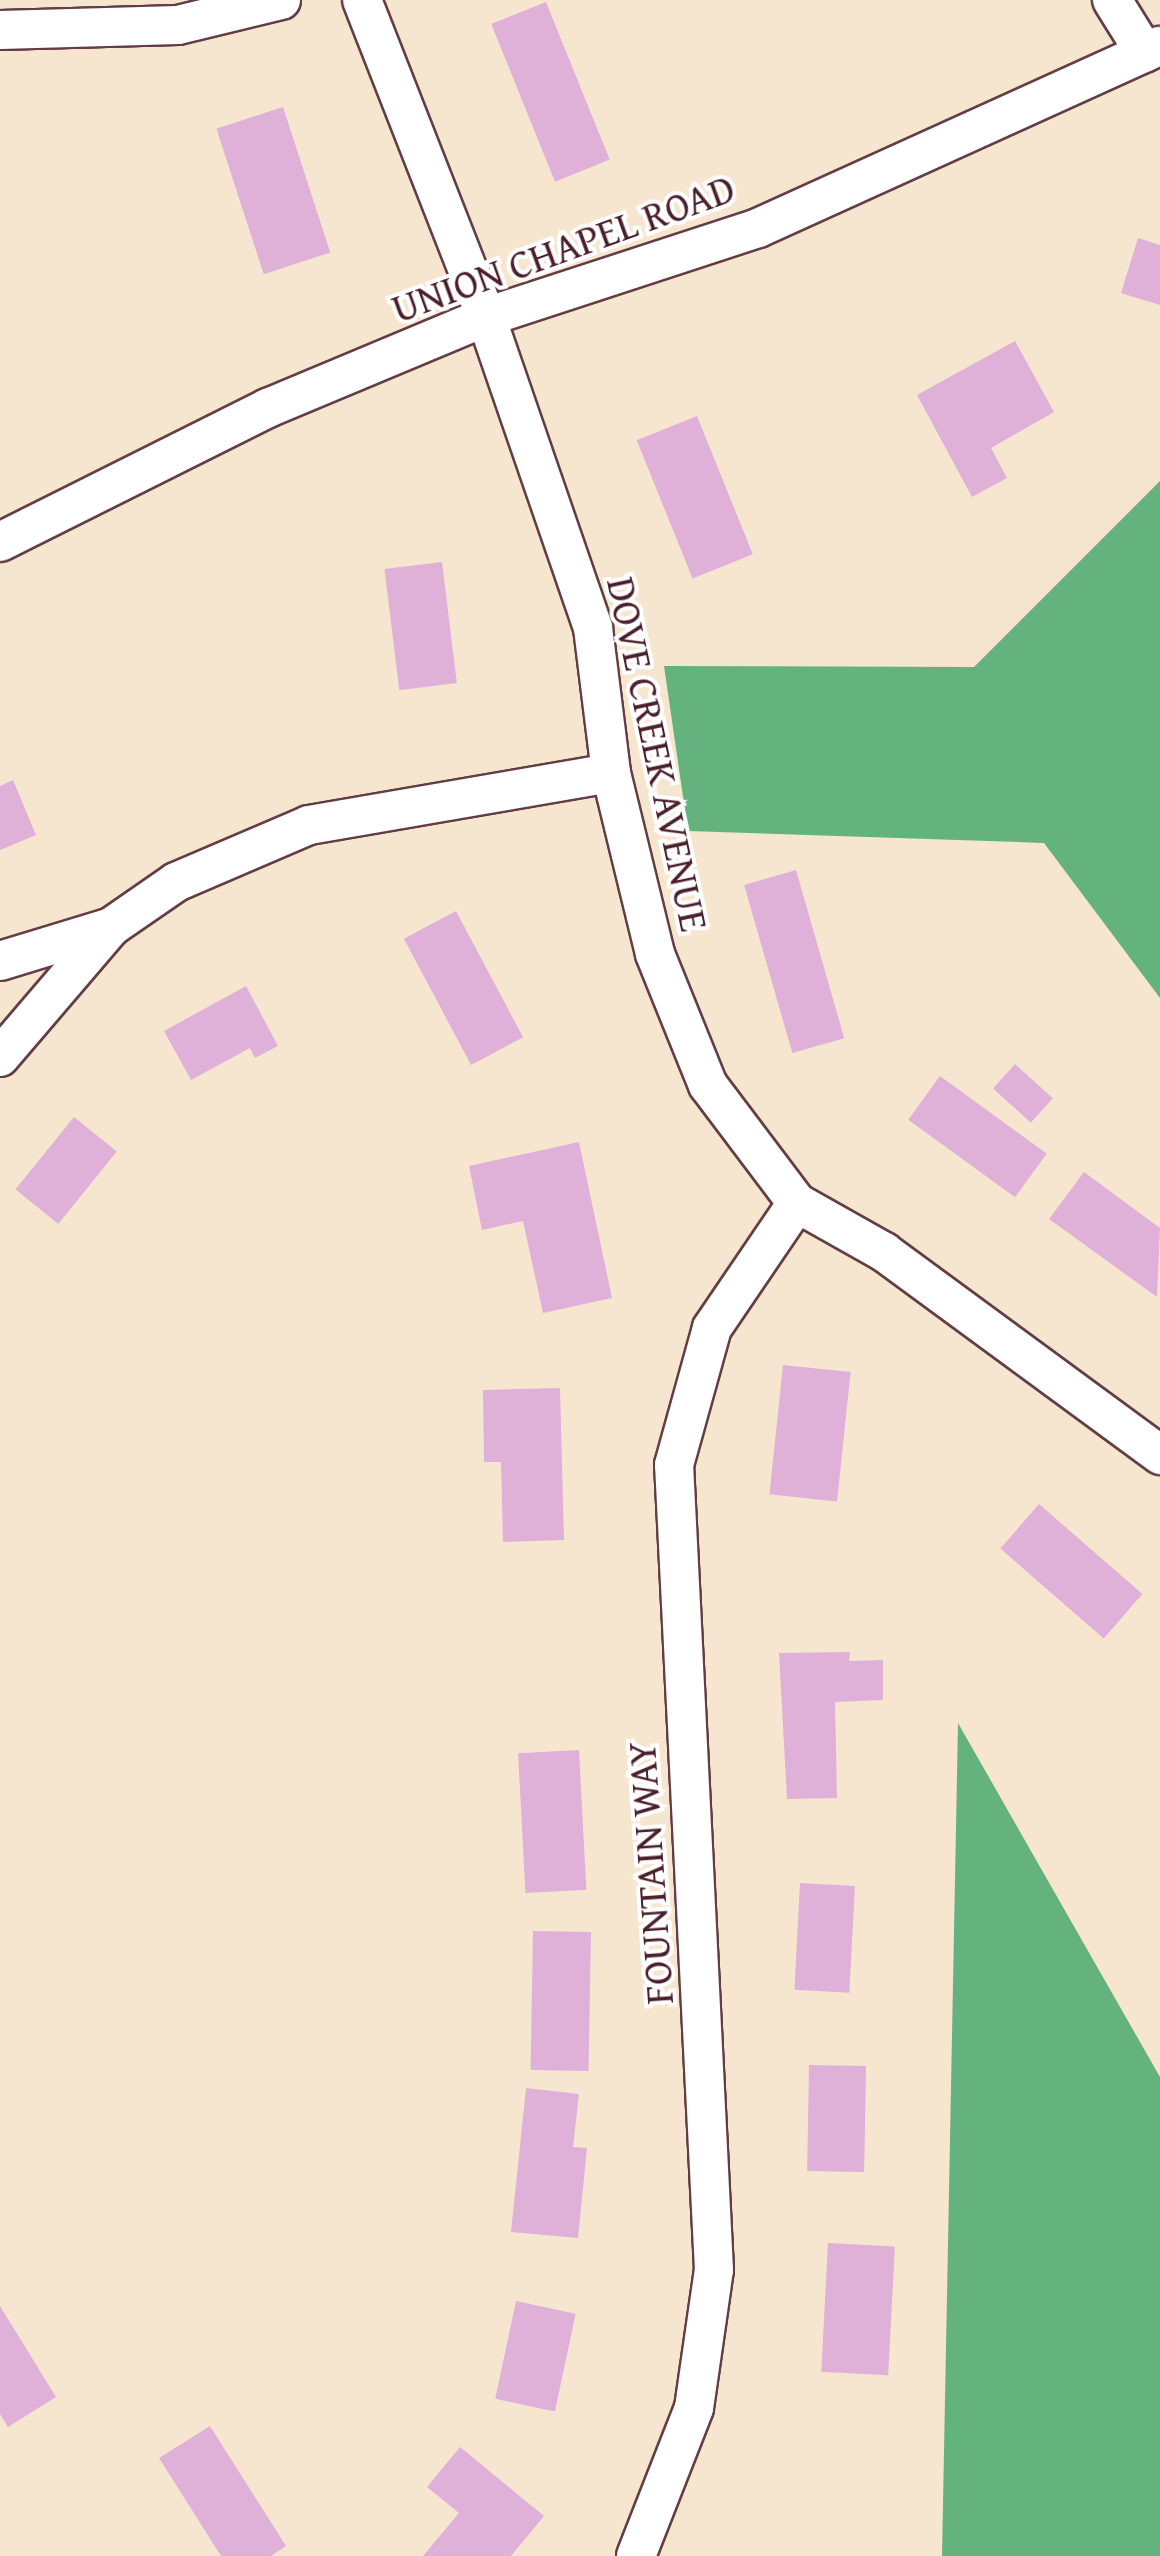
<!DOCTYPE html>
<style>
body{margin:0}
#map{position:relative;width:1160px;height:2556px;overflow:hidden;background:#f6e6d0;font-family:"Gentium Book Plus",serif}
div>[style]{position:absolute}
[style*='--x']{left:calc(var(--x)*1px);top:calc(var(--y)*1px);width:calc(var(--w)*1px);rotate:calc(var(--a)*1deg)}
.forest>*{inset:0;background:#64b37e}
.building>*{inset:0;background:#dfb1d9;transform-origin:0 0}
.roads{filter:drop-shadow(2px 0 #643d44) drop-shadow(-2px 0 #643d44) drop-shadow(0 2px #643d44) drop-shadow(0 -2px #643d44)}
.minor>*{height:38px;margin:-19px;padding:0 19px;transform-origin:19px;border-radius:19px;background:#fff}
span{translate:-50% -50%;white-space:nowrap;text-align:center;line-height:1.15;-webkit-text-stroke:8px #fff;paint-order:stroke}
.street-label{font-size:40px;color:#4a1f2b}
</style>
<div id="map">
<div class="forest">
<i style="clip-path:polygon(1160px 481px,1160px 998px,1044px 843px,688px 831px,664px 666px,974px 667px)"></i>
<i style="clip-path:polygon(958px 1723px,1160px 2077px,1160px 2556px,942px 2556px)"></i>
</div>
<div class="building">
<i style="left:546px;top:2px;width:170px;height:59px;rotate:68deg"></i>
<i style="left:283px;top:107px;width:153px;height:70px;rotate:72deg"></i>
<i style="clip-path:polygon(1138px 238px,1160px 245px,1160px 305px,1121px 293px)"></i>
<i style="clip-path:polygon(1015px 341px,1054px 412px,991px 448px,1007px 478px,972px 497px,917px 395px)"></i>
<i style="left:697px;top:416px;width:149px;height:65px;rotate:68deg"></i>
<i style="left:442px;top:562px;width:122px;height:58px;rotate:83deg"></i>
<i style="clip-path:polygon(13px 780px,36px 835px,0 850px,0 786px)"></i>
<i style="left:796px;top:870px;width:175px;height:54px;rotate:74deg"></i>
<i style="left:456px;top:911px;width:143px;height:59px;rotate:62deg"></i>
<i style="clip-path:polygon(246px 986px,278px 1046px,255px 1058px,250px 1048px,191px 1080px,164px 1031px)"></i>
<i style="left:1015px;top:1064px;width:51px;height:33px;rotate:42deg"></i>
<i style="left:940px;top:1076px;width:132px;height:54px;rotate:36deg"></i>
<i style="left:74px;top:1117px;width:55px;height:93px;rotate:39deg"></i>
<i style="clip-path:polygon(579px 1142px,612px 1298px,543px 1313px,523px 1221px,482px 1230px,469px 1166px)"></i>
<i style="clip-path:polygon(1084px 1172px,1160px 1228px,1157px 1297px,1049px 1219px)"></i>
<i style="left:783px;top:1365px;width:68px;height:130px;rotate:6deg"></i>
<i style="clip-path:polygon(560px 1388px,564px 1540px,503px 1542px,501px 1462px,484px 1462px,483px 1390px)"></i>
<i style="left:1039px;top:1504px;width:137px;height:59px;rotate:41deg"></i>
<i style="clip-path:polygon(850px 1652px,849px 1661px,883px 1660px,883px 1700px,835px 1702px,837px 1798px,787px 1799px,779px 1653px)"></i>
<i style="left:579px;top:1750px;width:140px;height:61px;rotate:87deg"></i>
<i style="left:800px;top:1883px;width:55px;height:107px;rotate:3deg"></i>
<i style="left:533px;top:1931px;width:58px;height:139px;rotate:1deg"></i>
<i style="left:809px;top:2065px;width:57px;height:106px;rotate:1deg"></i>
<i style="clip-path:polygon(526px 2088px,579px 2094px,573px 2147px,587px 2148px,578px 2238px,511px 2232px)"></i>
<i style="left:828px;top:2243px;width:67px;height:129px;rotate:3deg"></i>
<i style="left:516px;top:2301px;width:61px;height:100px;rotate:12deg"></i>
<i style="clip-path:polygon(0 2306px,56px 2397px,8px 2427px,0 2414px)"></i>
<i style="clip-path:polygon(210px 2426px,286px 2546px,271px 2556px,221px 2556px,159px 2458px)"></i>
<i style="clip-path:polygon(460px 2447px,544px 2516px,511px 2556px,423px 2556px,459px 2513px,427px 2487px)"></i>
</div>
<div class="roads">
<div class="minor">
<i style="--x:362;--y:0;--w:340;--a:68.6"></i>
<i style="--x:486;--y:317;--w:329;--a:71"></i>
<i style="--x:593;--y:628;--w:146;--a:82.9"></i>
<i style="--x:611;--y:773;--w:186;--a:76.3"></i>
<i style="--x:655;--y:954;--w:141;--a:68"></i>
<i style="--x:708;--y:1085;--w:148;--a:53"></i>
<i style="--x:797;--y:1203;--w:100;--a:29.4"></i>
<i style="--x:884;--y:1252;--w:343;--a:36.3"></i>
<i style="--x:1112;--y:0;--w:62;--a:58.1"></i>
<i style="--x:0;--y:30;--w:178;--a:-1.6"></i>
<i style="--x:178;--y:25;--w:106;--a:-13.6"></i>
<i style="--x:0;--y:542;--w:300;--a:-26.6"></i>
<i style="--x:268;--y:408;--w:236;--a:-22.7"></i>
<i style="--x:486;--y:317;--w:286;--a:-18.1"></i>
<i style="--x:758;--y:228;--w:441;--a:-24.4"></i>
<i style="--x:111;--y:927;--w:79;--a:-34.7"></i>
<i style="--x:176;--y:882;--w:145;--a:-23.2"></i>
<i style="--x:309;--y:825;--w:306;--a:-9.8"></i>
<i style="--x:0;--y:961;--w:116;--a:-17"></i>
<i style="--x:111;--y:927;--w:171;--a:130.5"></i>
<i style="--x:636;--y:2556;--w:159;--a:-68.6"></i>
<i style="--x:694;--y:2408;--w:139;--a:-81.8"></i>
<i style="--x:714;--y:2270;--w:806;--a:-92.84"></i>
<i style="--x:674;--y:1465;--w:142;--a:-74.5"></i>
<i style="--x:712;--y:1328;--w:151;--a:-55.8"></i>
</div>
</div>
<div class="street-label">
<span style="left:563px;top:248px;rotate:-20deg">UNION CHAPEL ROAD</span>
<span style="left:658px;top:754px;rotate:78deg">DOVE CREEK AVENUE</span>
<span style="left:650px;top:1873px;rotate:-94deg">FOUNTAIN WAY</span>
</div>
</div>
